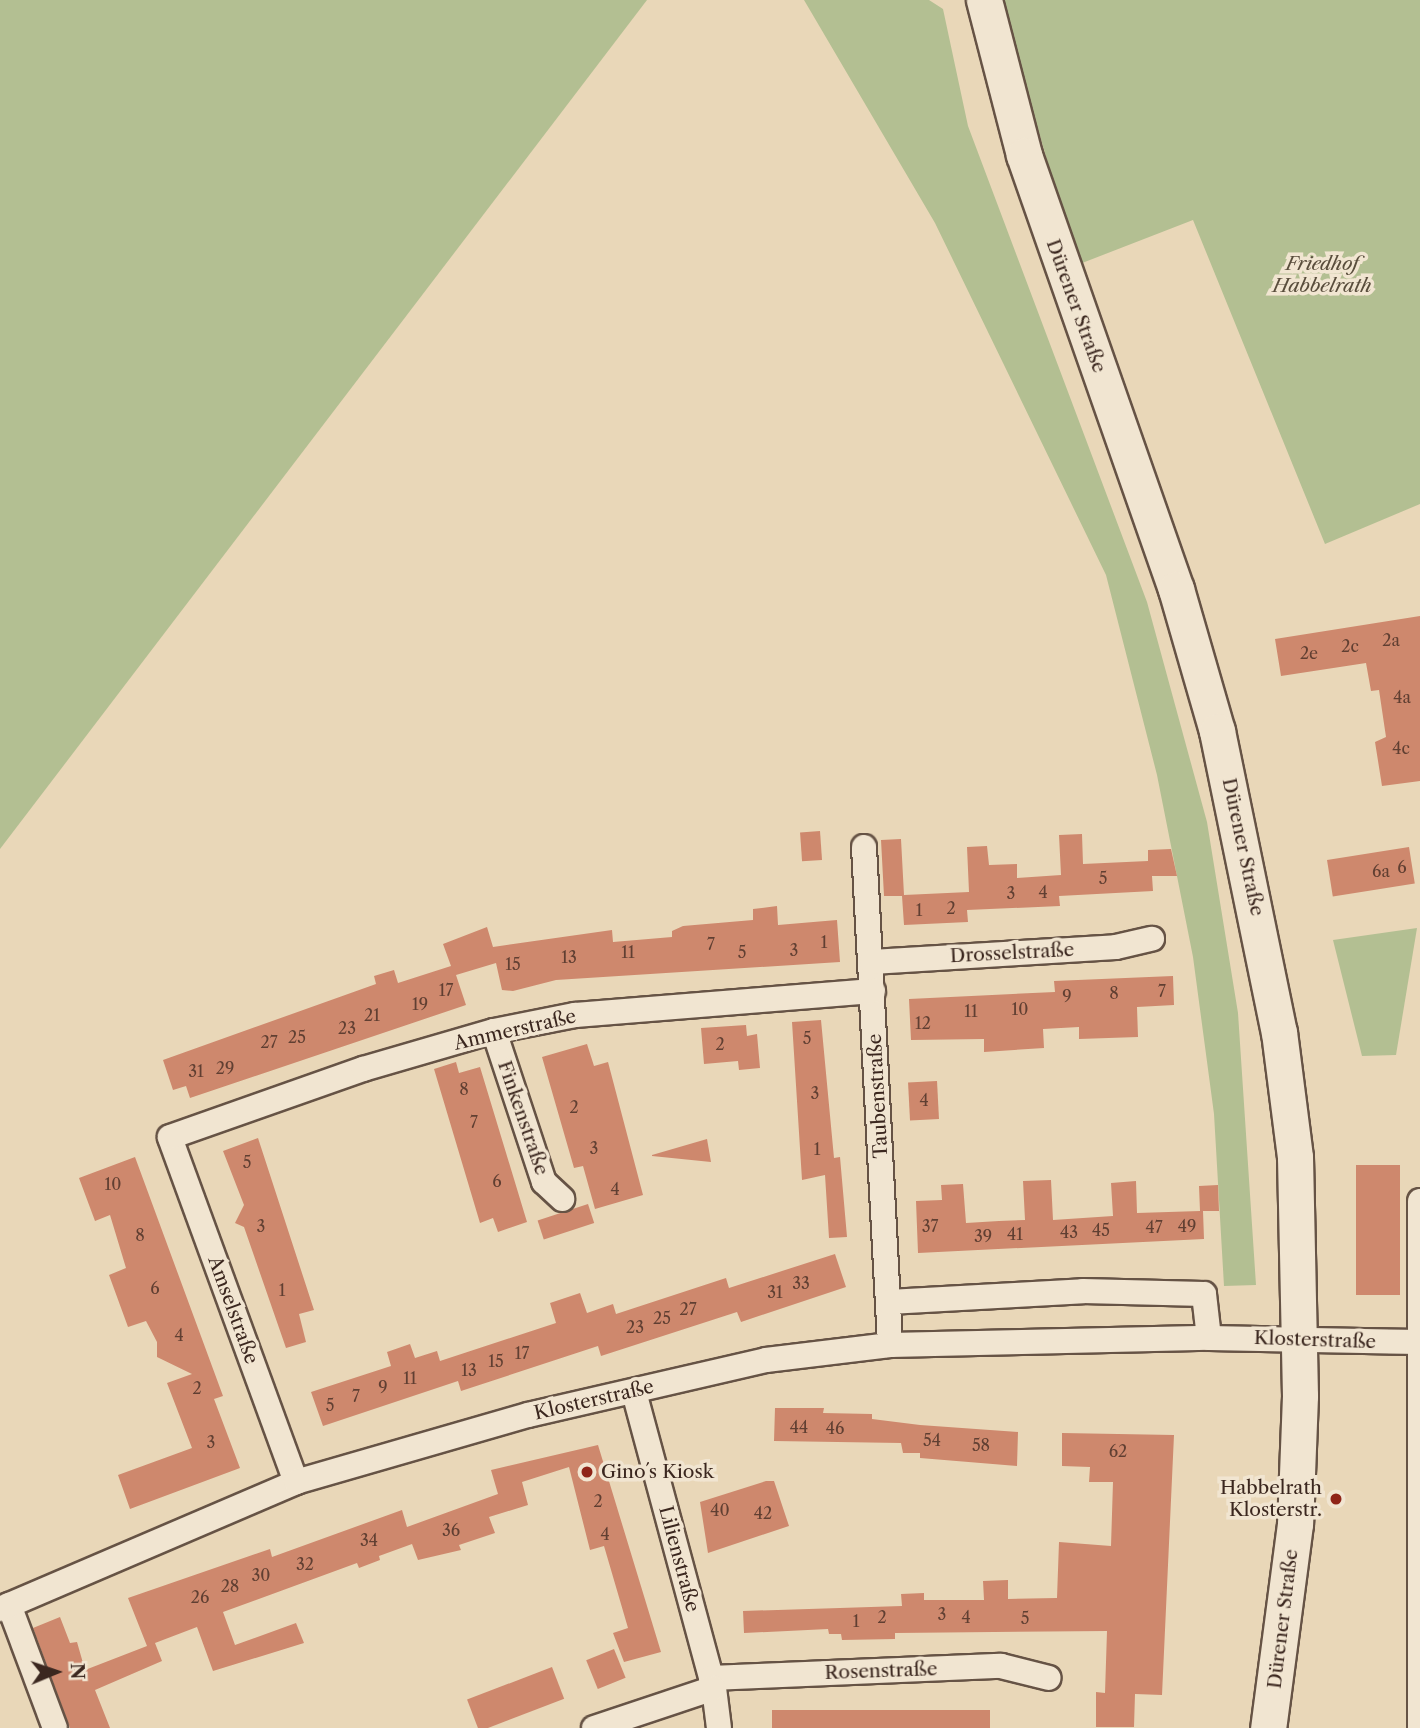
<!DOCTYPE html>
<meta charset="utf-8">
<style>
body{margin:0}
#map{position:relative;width:1420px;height:1728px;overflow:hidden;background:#e9d7b8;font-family:"Libre Caslon Text",serif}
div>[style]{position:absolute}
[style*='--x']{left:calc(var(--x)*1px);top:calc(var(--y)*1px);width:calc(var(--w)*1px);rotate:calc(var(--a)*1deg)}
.green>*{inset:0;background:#b3bf92}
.building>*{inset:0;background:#ce886d;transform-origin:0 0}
.roads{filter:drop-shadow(2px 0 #665345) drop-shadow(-2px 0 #665345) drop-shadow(0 2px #665345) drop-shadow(0 -2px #665345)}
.minor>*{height:24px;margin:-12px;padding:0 12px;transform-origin:12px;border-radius:12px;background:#f1e5d1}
.secondary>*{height:35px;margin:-17.5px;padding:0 17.5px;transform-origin:17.5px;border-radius:17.5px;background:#f1e5d1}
.dots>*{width:19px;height:19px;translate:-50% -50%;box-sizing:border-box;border:4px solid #f1e5d1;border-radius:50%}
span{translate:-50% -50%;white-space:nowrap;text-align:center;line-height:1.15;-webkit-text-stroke:7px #f1e5d1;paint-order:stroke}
.number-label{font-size:16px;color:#603f32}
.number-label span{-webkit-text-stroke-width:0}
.park-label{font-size:19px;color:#594d3c;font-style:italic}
.street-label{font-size:19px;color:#3b271f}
.poi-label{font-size:19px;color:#3b271f}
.left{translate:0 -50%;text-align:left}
.right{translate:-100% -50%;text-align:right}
.north{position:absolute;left:21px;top:1637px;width:70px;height:70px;-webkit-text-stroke:5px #f1e5d1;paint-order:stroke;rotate:88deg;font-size:19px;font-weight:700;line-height:28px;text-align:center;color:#3b271f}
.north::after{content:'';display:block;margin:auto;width:24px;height:32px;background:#3b271f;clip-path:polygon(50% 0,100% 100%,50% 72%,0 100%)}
</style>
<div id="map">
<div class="green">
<i style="clip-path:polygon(0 0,647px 0,0 849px)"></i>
<i style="clip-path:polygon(804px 0,929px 0,943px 9px,968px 126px,1147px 602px,1207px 822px,1238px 1013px,1256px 1285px,1224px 1286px,1214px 1114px,1193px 957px,1157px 775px,1106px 575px,935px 223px)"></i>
<i style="clip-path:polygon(1001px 0,1420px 0,1420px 504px,1325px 544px,1193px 220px,1077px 265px)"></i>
<i style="clip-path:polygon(1417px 928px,1396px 1055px,1362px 1056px,1333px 940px)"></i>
</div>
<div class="building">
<i style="clip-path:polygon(1420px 616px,1420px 781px,1382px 786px,1375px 742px,1386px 737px,1379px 690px,1371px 691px,1366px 663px,1281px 676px,1275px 639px)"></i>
<i style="left:820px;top:831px;width:29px;height:20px;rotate:86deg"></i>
<i style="clip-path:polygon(1082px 834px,1083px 864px,1148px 861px,1148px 850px,1171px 849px,1177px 876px,1152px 876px,1153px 891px,1059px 896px,1060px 906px,967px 910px,968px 922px,904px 925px,902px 896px,884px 896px,881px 840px,901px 839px,904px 895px,969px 892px,967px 847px,987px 846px,989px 865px,1017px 864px,1017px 878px,1061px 875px,1059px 835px)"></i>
<i style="left:1409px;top:847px;width:37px;height:83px;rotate:81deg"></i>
<i style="clip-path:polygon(777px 906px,778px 925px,837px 920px,840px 962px,556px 980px,513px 991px,502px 990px,496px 963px,456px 975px,466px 1005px,190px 1098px,186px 1086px,173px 1090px,163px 1060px,376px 984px,374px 976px,394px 970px,398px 983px,451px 966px,443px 944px,487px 927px,493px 947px,612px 930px,613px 942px,672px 937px,672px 931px,683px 926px,753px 920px,753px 909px)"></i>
<i style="clip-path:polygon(1173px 976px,1174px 1005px,1137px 1007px,1138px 1037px,1079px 1039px,1079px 1027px,1043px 1029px,1044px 1048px,984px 1052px,984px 1039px,911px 1040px,909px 999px,1055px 992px,1054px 981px)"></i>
<i style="clip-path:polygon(821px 1020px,834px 1158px,840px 1157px,847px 1237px,829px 1238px,825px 1175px,802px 1180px,792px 1022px)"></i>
<i style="clip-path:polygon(746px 1025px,747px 1036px,757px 1034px,760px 1068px,739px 1070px,738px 1061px,704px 1064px,701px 1028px)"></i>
<i style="clip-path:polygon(587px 1044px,594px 1066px,608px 1062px,643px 1195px,595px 1209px,583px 1166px,574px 1168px,542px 1057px)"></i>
<i style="clip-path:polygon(456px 1062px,459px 1073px,480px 1067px,527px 1222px,498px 1232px,493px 1218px,480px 1223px,434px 1069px)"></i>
<i style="left:937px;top:1081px;width:38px;height:29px;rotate:87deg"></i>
<i style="clip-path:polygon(258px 1138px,314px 1310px,299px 1314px,306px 1342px,286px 1348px,244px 1227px,235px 1223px,244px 1205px,223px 1151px)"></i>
<i style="clip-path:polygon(707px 1139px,711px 1162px,652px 1156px,652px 1155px)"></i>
<i style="clip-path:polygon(135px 1157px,223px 1396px,214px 1399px,240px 1468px,130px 1509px,118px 1475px,192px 1448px,167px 1383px,192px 1374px,157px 1357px,157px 1342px,146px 1321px,128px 1327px,109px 1275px,126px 1268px,110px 1215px,95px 1221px,79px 1178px)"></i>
<i style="left:1356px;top:1165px;width:44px;height:130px"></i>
<i style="clip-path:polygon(1051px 1180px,1053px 1220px,1113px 1216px,1111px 1183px,1136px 1181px,1137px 1213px,1200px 1211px,1199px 1186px,1218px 1185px,1219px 1211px,1203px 1211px,1204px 1239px,918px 1253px,916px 1201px,942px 1200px,941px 1185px,963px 1184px,966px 1223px,999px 1221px,1025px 1220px,1023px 1181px)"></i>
<i style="left:588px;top:1204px;width:20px;height:53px;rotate:72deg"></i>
<i style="clip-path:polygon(835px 1254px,846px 1287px,741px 1322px,737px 1312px,601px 1356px,598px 1346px,461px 1391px,458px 1381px,323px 1426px,311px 1392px,391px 1366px,387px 1352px,410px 1344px,415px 1358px,437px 1351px,440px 1361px,556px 1323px,550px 1303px,580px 1293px,587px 1313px,613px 1304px,616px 1314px,726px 1278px,729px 1288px)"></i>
<i style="clip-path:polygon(775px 1408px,824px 1408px,823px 1413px,872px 1414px,872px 1419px,920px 1425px,1018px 1432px,1017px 1466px,920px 1458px,920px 1453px,903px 1453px,901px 1443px,774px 1441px)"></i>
<i style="clip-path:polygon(1062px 1433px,1174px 1435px,1162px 1695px,1135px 1694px,1134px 1727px,1096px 1727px,1096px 1692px,1105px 1693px,1107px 1631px,895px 1633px,895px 1639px,842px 1640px,841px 1634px,829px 1634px,828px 1629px,744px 1633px,743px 1611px,902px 1606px,901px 1594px,924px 1593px,924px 1600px,984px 1600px,983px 1581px,1008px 1580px,1008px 1599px,1057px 1598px,1059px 1542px,1111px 1546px,1113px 1482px,1089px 1482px,1090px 1467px,1062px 1466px)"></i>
<i style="clip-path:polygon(598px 1445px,661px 1652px,624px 1662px,613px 1633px,628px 1628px,604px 1546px,590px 1550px,569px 1467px,522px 1482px,528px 1505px,489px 1517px,495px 1533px,459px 1545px,461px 1550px,418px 1560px,412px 1544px,379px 1556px,380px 1560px,359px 1568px,357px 1563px,223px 1612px,235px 1645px,296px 1623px,304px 1643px,213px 1671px,197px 1627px,155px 1643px,162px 1661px,95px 1690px,110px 1728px,70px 1728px,33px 1628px,60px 1617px,70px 1643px,77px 1642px,85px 1670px,147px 1646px,128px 1598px,270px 1549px,272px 1557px,402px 1510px,407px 1527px,498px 1494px,491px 1470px)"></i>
<i style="clip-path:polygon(766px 1481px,774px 1481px,789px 1526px,708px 1553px,700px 1502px)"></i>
<i style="left:614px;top:1649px;width:31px;height:30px;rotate:68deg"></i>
<i style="left:552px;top:1667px;width:34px;height:91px;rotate:69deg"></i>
<i style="left:990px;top:1710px;width:18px;height:218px;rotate:90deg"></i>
</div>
<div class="roads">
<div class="minor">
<i style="--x:864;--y:847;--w:499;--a:87"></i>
<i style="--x:872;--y:962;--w:244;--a:-3.5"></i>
<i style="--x:1116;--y:947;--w:37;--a:-13"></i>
<i style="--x:494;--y:1031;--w:159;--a:71.7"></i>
<i style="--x:544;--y:1182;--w:25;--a:43"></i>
<i style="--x:889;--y:1302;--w:194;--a:-3.2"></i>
<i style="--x:1083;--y:1291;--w:121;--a:1.4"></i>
<i style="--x:1204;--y:1294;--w:44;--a:83.5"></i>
<i style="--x:634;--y:1392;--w:307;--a:74.9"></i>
<i style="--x:714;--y:1688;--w:40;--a:82.9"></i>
<i style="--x:296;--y:1482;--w:367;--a:-110.1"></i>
<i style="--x:170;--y:1137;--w:205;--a:-19.4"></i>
<i style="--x:363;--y:1069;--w:136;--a:-16.2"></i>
<i style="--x:494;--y:1031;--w:83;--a:-11.2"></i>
<i style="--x:575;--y:1015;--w:299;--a:-4.6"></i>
<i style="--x:9;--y:1605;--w:131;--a:69.5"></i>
<i style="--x:0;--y:1609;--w:322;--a:-23.2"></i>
<i style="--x:296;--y:1482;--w:241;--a:-16.1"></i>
<i style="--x:528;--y:1415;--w:244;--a:-13"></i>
<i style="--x:766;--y:1360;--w:125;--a:-6.9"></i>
<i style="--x:890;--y:1345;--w:319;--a:-1.3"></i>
<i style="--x:1209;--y:1338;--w:211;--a:1.1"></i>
<i style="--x:711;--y:1678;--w:290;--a:-2.4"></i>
<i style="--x:1001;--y:1666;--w:49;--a:14"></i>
<i style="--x:594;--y:1728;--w:126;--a:-18.4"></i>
<i style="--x:1420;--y:1728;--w:527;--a:-90"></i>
</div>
<div class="secondary">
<i style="--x:984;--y:0;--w:160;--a:75.5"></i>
<i style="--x:1024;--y:155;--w:460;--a:70.7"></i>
<i style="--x:1176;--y:589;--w:148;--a:73.9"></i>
<i style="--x:1217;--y:731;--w:307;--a:78.4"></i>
<i style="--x:1279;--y:1032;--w:126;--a:82.7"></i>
<i style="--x:1295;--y:1157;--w:239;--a:88.8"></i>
<i style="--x:1300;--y:1396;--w:128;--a:92.2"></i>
<i style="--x:1295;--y:1524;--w:206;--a:97.5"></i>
</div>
</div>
<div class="dots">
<i style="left:587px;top:1472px;background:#8f2418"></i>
<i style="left:1336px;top:1499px;background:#8f2418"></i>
</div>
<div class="number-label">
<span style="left:1391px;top:640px">2a</span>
<span style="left:1350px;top:646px">2c</span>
<span style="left:1309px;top:653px">2e</span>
<span style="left:1402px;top:697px">4a</span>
<span style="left:1401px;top:748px">4c</span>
<span style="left:1402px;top:867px">6</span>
<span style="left:1381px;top:871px">6a</span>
<span style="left:1103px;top:878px">5</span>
<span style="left:1043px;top:892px">4</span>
<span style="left:1011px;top:893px">3</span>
<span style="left:951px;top:908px">2</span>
<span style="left:919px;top:910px">1</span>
<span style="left:824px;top:942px">1</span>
<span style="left:711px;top:944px">7</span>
<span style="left:794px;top:950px">3</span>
<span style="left:628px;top:952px">11</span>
<span style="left:742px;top:952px">5</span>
<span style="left:569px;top:957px">13</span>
<span style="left:513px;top:964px">15</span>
<span style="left:446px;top:990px">17</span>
<span style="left:1162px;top:991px">7</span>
<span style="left:1114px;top:993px">8</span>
<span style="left:1067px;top:996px">9</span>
<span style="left:420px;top:1004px">19</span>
<span style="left:1020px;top:1009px">10</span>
<span style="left:971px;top:1011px">11</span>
<span style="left:372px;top:1015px">21</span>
<span style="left:923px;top:1023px">12</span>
<span style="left:347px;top:1028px">23</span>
<span style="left:297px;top:1037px">25</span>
<span style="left:807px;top:1038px">5</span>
<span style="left:269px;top:1042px">27</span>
<span style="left:720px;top:1044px">2</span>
<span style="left:225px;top:1068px">29</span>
<span style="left:196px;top:1071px">31</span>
<span style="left:464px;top:1089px">8</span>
<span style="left:815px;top:1093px">3</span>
<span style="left:924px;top:1100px">4</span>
<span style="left:574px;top:1107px">2</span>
<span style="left:474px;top:1122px">7</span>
<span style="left:594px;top:1148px">3</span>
<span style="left:817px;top:1149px">1</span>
<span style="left:247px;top:1162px">5</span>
<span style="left:497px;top:1181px">6</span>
<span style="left:113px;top:1184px">10</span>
<span style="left:615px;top:1189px">4</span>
<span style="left:261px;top:1226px">3</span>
<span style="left:930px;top:1226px">37</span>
<span style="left:1187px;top:1226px">49</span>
<span style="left:1154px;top:1227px">47</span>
<span style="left:1101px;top:1230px">45</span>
<span style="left:1069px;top:1232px">43</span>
<span style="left:1015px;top:1234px">41</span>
<span style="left:140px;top:1235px">8</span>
<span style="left:983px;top:1236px">39</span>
<span style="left:801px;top:1283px">33</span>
<span style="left:155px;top:1288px">6</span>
<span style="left:282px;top:1290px">1</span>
<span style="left:775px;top:1292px">31</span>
<span style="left:688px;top:1309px">27</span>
<span style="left:662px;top:1318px">25</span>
<span style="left:635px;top:1327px">23</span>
<span style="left:179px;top:1335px">4</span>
<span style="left:522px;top:1353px">17</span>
<span style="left:496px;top:1361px">15</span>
<span style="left:469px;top:1370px">13</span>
<span style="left:410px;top:1378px">11</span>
<span style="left:383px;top:1387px">9</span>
<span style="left:197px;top:1388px">2</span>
<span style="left:356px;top:1396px">7</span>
<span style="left:330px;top:1405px">5</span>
<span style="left:799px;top:1427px">44</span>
<span style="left:835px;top:1428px">46</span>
<span style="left:932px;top:1440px">54</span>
<span style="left:211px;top:1442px">3</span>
<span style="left:981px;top:1445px">58</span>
<span style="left:1118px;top:1451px">62</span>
<span style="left:598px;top:1501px">2</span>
<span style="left:720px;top:1510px">40</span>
<span style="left:763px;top:1513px">42</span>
<span style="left:451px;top:1530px">36</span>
<span style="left:605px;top:1534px">4</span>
<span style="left:369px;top:1540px">34</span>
<span style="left:305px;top:1564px">32</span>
<span style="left:261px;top:1575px">30</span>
<span style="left:230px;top:1586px">28</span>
<span style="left:200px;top:1597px">26</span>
<span style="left:942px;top:1614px">3</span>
<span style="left:882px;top:1617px">2</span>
<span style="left:966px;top:1617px">4</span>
<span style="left:1025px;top:1618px">5</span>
<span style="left:856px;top:1621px">1</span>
</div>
<div class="park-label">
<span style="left:1322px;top:275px">Friedhof<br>Habbelrath</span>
</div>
<div class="street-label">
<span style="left:1076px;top:306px;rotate:70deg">Dürener Straße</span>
<span style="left:1243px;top:847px;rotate:78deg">Dürener Straße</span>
<span style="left:1012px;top:953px;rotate:-3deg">Drosselstraße</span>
<span style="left:515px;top:1030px;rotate:-13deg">Ammerstraße</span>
<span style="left:878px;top:1096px;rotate:-93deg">Taubenstraße</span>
<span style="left:523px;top:1118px;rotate:71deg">Finkenstraße</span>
<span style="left:233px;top:1310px;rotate:70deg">Amselstraße</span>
<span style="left:1315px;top:1340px;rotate:2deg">Klosterstraße</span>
<span style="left:594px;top:1400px;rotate:-13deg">Klosterstraße</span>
<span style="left:679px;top:1559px;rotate:75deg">Lilienstraße</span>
<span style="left:1283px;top:1619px;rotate:-83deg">Dürener Straße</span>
<span style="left:881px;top:1671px;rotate:-2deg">Rosenstraße</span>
</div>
<div class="poi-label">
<span class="left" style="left:601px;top:1472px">Gino´s Kiosk</span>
<span class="right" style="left:1322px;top:1499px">Habbelrath<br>Klosterstr.</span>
</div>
<div class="north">N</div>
</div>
